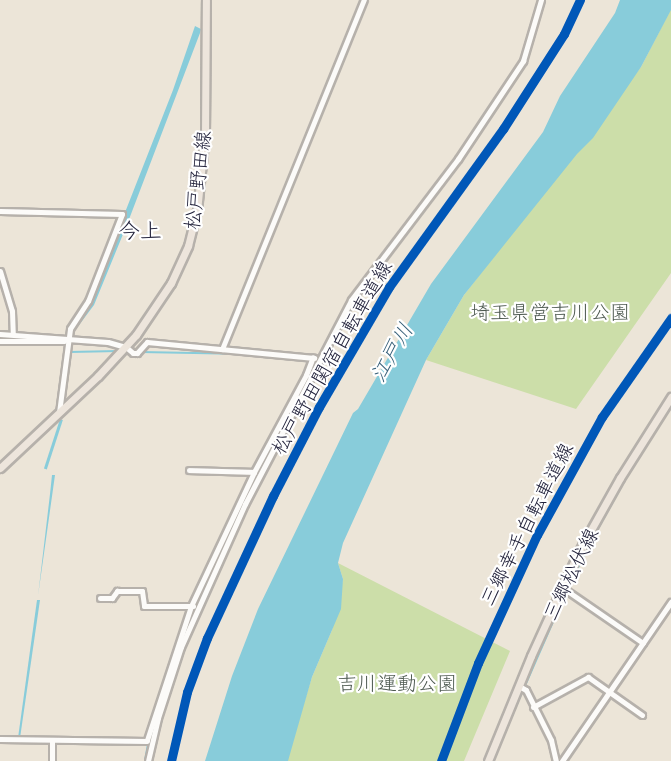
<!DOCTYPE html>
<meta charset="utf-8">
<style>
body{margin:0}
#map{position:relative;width:671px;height:761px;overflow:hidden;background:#ece5d8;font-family:Mali,"Klee One",sans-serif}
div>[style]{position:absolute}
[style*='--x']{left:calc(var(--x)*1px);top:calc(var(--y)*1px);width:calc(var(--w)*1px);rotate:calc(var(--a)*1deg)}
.green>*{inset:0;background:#ccdea9}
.water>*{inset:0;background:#88ccda;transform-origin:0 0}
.stream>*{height:1.5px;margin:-0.75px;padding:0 0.75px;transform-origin:0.75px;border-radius:0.75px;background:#88ccda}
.roads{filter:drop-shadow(2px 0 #b6b1ab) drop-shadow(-2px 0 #b6b1ab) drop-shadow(0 2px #b6b1ab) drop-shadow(0 -2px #b6b1ab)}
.minor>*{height:5px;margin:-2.5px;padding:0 2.5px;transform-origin:2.5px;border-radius:2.5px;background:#fcfbf9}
.major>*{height:7px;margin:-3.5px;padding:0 3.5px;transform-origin:3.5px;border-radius:3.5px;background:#ede5dc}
.cycleway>*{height:9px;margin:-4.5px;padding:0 4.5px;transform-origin:4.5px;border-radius:4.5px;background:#0057b8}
span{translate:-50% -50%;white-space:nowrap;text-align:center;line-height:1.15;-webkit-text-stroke:4.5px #fff;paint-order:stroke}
.street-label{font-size:20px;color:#22223b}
.park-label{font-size:20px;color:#4d5950}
.water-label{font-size:21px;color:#3a627b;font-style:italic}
.quarter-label{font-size:22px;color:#22223b}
</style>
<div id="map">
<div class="green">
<i style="clip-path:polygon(671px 9px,671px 273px,576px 409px,426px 360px,464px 295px,641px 67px)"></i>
<i style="clip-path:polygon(338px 563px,510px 651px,464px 761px,286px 761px,312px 677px,332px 630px,343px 579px)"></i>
</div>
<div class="water">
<i style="clip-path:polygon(620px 0,671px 0,671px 10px,641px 67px,593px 138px,577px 154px,464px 295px,426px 360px,343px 543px,338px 563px,343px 579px,341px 609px,312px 677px,288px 761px,205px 761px,232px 676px,258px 609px,353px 413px,358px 409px,431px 284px,543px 132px,560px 96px,615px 13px)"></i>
<i style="clip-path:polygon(195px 26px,201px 29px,200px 33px,128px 222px,94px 305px,76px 329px,73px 328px,104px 266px,173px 90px)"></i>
<i style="left:60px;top:419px;width:3px;height:52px;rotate:18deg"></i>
<i style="clip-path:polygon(52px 475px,55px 475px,38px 596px,50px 494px)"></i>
<i style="clip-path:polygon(37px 600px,40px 600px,20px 738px,18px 738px)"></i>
</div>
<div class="stream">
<i style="--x:70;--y:352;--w:48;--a:-1.2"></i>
<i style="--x:141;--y:352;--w:106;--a:1.1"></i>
<i style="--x:310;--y:372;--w:13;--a:-67"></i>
<i style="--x:658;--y:426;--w:24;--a:-57"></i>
<i style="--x:625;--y:480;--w:60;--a:-58.7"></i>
<i style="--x:242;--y:503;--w:113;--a:-62.5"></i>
<i style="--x:595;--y:534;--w:60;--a:-60.9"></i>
<i style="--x:568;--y:588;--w:58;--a:-63.4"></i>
<i style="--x:190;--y:617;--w:46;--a:-66.8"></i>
<i style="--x:525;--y:686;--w:103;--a:-66.4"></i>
<i style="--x:145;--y:761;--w:17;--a:-80"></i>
<i style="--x:493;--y:761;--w:77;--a:-67.1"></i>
</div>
<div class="roads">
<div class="minor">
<i style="--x:0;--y:211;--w:122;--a:1.4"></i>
<i style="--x:122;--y:214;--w:93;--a:111.3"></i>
<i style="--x:88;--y:301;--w:33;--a:123"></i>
<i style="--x:70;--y:329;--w:84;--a:97.5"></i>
<i style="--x:0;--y:271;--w:42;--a:73.3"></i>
<i style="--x:12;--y:311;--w:23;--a:88"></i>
<i style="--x:0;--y:334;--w:108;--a:4.2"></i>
<i style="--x:108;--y:342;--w:19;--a:16"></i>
<i style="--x:126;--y:347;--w:9;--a:41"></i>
<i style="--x:133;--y:353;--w:4;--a:0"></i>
<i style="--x:137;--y:353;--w:15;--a:-48"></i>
<i style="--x:147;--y:342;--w:168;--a:5.5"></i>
<i style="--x:0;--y:341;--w:64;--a:0"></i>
<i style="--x:222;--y:349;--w:377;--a:-67.9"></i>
<i style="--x:189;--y:470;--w:65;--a:1.8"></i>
<i style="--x:563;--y:588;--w:97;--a:34.5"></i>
<i style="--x:100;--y:598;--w:12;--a:0"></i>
<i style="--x:112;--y:598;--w:9;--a:-54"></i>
<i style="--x:117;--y:591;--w:25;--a:0"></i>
<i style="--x:142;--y:591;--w:15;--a:82"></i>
<i style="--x:144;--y:606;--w:49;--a:0"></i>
<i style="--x:519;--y:686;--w:8;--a:30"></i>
<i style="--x:526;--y:690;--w:56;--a:63.4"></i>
<i style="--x:551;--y:740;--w:22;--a:77"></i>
<i style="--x:533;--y:707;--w:63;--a:-28.6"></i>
<i style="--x:588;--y:677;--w:66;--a:35.1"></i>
<i style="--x:0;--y:739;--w:147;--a:0.8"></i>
<i style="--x:147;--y:740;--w:141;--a:-71.8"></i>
<i style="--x:191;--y:606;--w:148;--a:-64.8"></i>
<i style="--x:254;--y:472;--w:110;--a:-61.8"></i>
<i style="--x:306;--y:375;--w:19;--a:-69"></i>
<i style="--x:52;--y:761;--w:21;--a:-90"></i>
<i style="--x:148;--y:761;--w:44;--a:-76.9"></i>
<i style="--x:158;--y:718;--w:75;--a:-72.1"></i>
<i style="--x:181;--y:647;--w:157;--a:-65.9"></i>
<i style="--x:245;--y:504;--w:230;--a:-62.5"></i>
<i style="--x:351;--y:300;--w:177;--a:-52.8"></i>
<i style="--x:458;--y:159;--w:118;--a:-56.4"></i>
<i style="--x:523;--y:61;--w:64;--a:-73.6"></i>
<i style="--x:562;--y:761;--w:193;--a:-55.6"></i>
</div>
<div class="major">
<i style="--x:0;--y:468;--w:134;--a:-43.2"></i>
<i style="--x:98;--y:376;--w:56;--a:-47.2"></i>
<i style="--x:136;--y:335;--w:63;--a:-56.1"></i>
<i style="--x:171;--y:283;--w:41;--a:-65.3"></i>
<i style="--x:188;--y:246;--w:36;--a:-76"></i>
<i style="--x:197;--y:211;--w:77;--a:-84.1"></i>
<i style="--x:205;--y:134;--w:134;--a:-89.6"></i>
<i style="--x:488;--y:761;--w:113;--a:-67.7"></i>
<i style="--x:531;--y:656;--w:113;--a:-65.5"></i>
<i style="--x:578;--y:553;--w:86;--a:-60.8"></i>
<i style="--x:620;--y:478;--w:96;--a:-57.8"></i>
</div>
</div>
<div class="cycleway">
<i style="--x:171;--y:761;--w:71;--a:-76.9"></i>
<i style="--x:187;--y:692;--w:58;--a:-69.7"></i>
<i style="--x:207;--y:638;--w:157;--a:-65.1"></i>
<i style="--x:273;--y:496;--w:100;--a:-62.7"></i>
<i style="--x:319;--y:407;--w:139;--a:-59.7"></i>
<i style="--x:389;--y:287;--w:195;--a:-54.2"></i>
<i style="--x:503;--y:129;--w:113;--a:-57.3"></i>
<i style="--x:564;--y:34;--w:38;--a:-65"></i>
<i style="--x:441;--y:761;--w:105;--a:-69.3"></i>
<i style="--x:478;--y:663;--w:141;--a:-65.3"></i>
<i style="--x:537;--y:535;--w:135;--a:-61.2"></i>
<i style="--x:602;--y:417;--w:121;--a:-55.1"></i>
</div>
<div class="street-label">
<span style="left:197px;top:180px;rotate:-83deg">松戸野田線</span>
<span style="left:331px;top:357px;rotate:-60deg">松戸野田関宿自転車道線</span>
<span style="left:526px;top:524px;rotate:-63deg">三郷幸手自転車道線</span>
<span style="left:570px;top:574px;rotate:-64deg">三郷松伏線</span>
</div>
<div class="park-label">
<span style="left:550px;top:311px">埼玉県営吉川公園</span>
<span style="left:397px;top:682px">吉川運動公園</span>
</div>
<div class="water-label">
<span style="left:391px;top:352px;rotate:-60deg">江戸川</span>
</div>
<div class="quarter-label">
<span style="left:140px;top:230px">今上</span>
</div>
</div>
